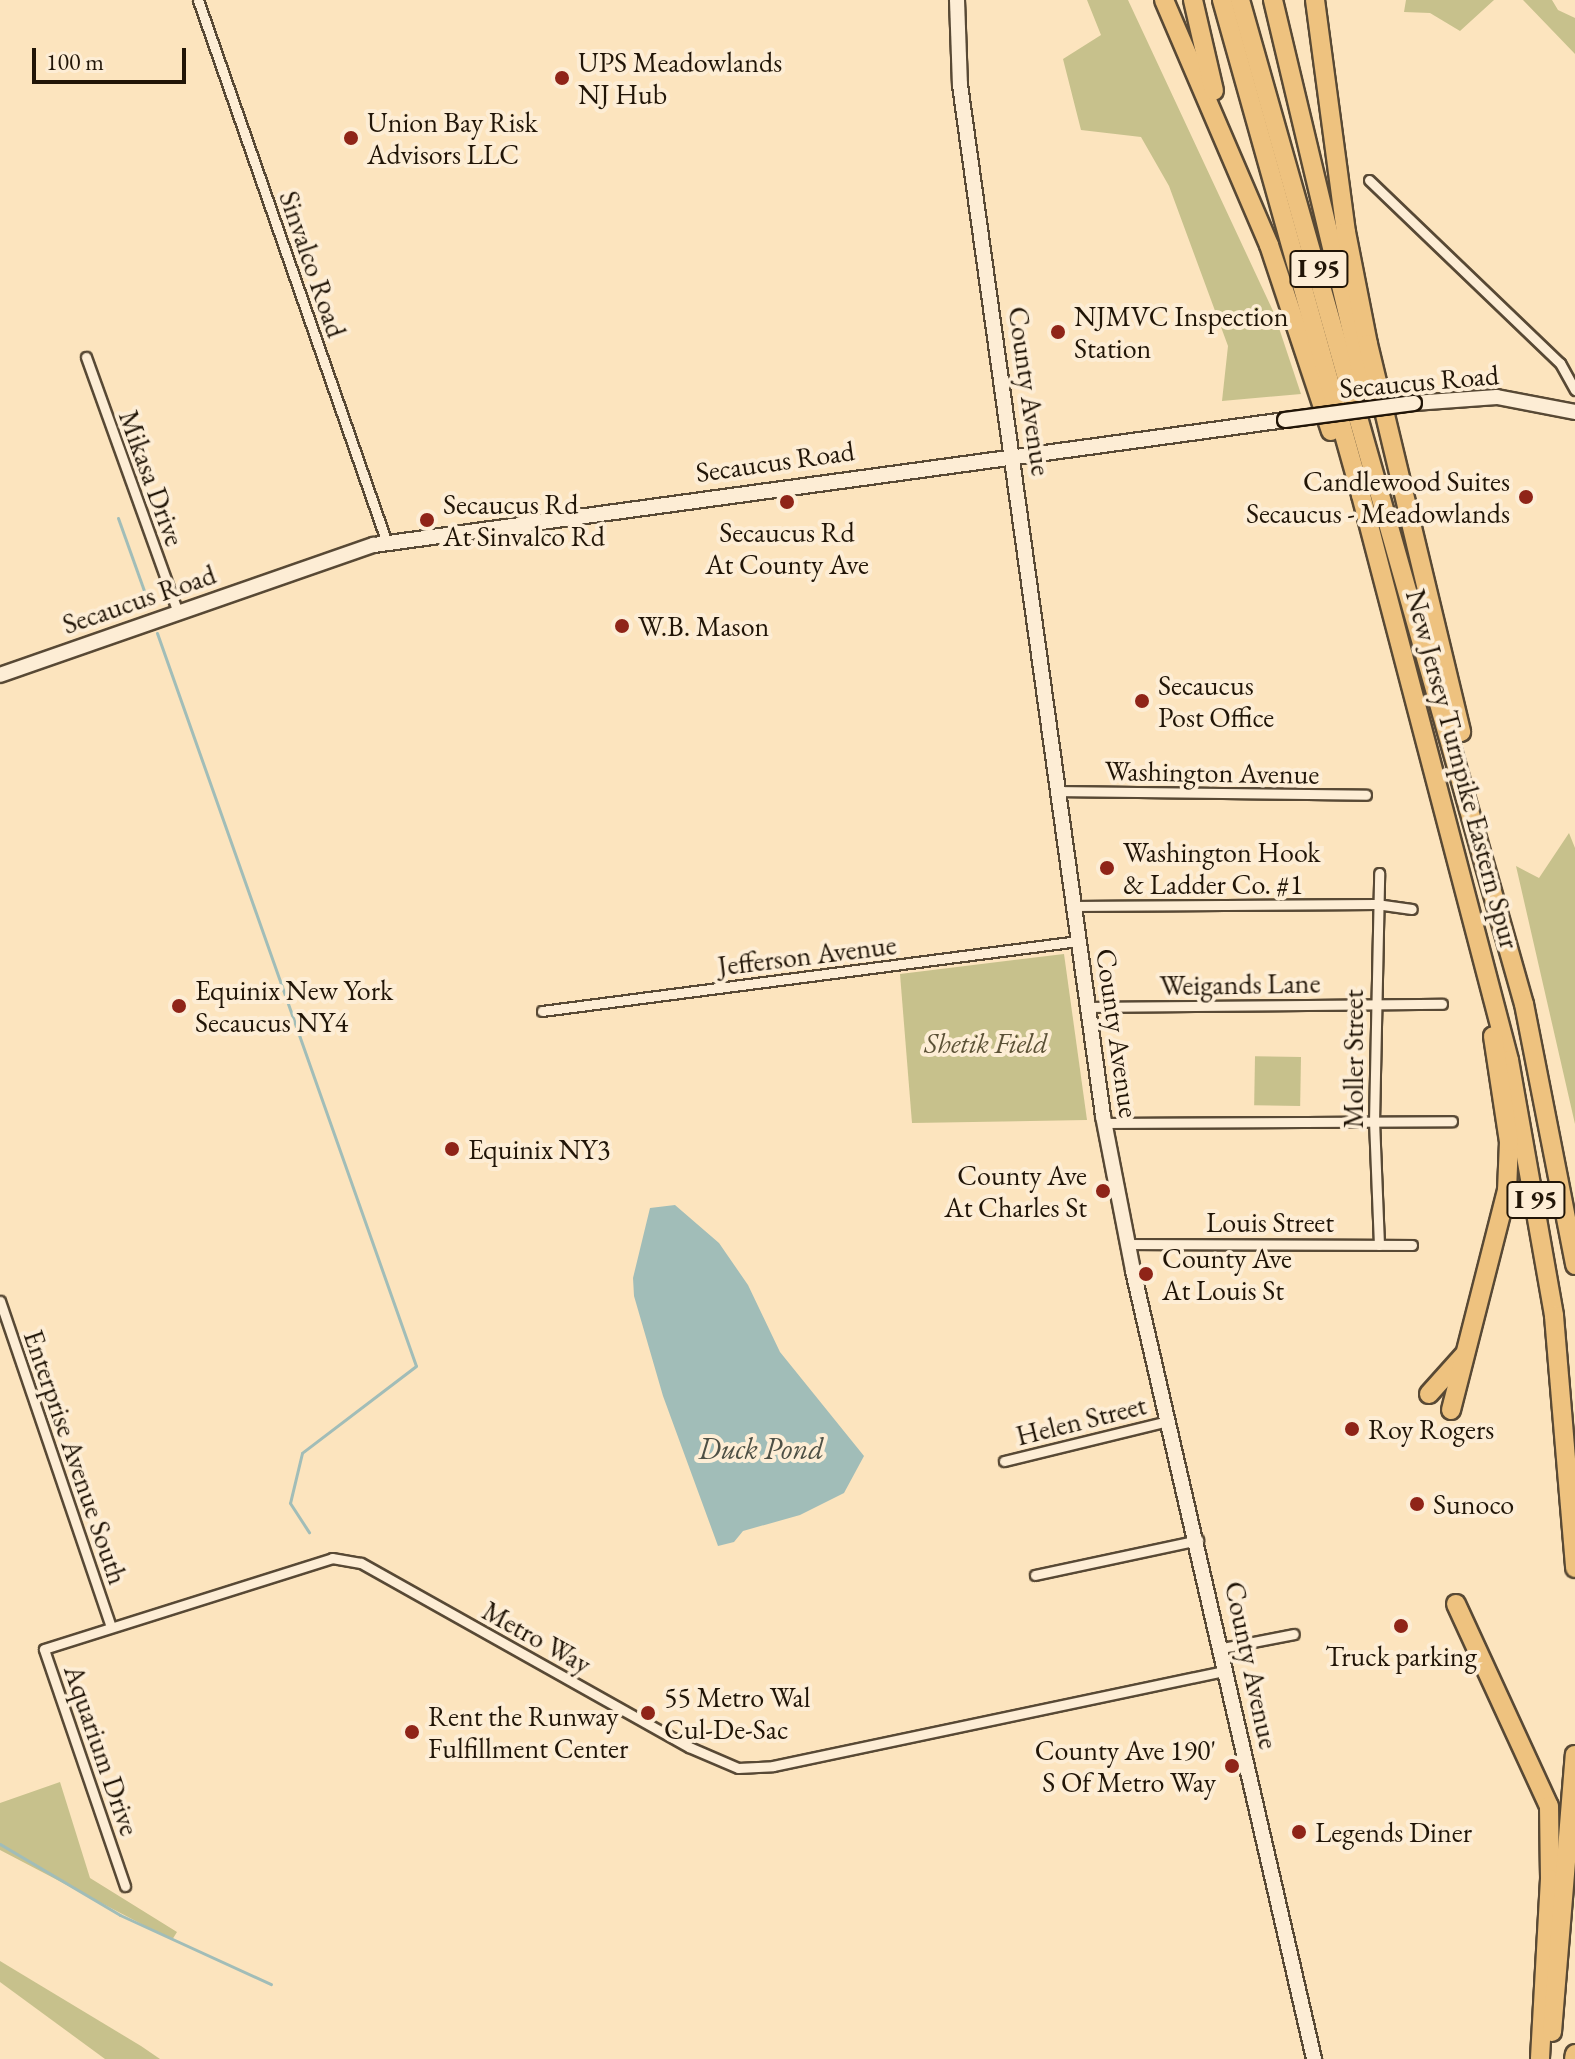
<!DOCTYPE html>
<style>
body{margin:0}
#map{position:relative;width:1575px;height:2059px;overflow:hidden;background:#fce4be;font-family:"EB Garamond",serif}
div>[style]{position:absolute}
[style*='--x']{left:calc(var(--x)*1px);top:calc(var(--y)*1px);width:calc(var(--w)*1px);rotate:calc(var(--a)*1deg)}
.green>*{inset:0;background:#c7c18c;transform-origin:0 0}
.water>*{inset:0;background:#a1bdb8}
.stream>*{height:3px;margin:-1.5px;padding:0 1.5px;transform-origin:1.5px;border-radius:1.5px;background:#a1bdb8}
.roads{filter:drop-shadow(2px 0 #584935) drop-shadow(-2px 0 #584935) drop-shadow(0 2px #584935) drop-shadow(0 -2px #584935)}
.street>*{height:9px;margin:-4.5px;padding:0 4.5px;transform-origin:4.5px;border-radius:4.5px;background:#fdedd5}
.secondary>*{height:14px;margin:-7px;padding:0 7px;transform-origin:7px;border-radius:7px;background:#fdedd5}
.highway>*{height:18px;margin:-9px;padding:0 9px;transform-origin:9px;border-radius:9px;background:#eec27f}
.bridges{filter:drop-shadow(2px 0 #211507) drop-shadow(-2px 0 #211507) drop-shadow(0 2px #211507) drop-shadow(0 -2px #211507)}
.secondary-bridge>*{height:14px;margin:-7px;padding:0 7px;transform-origin:7px;border-radius:7px;background:#fdedd5}
.dots>*{width:22px;height:22px;translate:-50% -50%;box-sizing:border-box;border:4px solid #fdedd5;border-radius:50%}
span{translate:-50% -50%;white-space:nowrap;text-align:center;line-height:1.15;-webkit-text-stroke:8px #fdedd5;paint-order:stroke}
.shield-label span{padding:2px 6px;background:#fdedd5;border:2px solid;border-radius:6px;-webkit-text-stroke-width:0}
.shield-label{font-size:26px;color:#211507;font-weight:700}
.poi-label{font-size:28px;color:#211507}
.left{translate:0 -50%;text-align:left}
.right{translate:-100% -50%;text-align:right}
.street-label{font-size:28px;color:#211507}
.park-label{font-size:28px;color:#5b5136;font-style:italic}
.water-label{font-size:30px;color:#4e5045;font-style:italic}
.scale{position:absolute;left:32px;top:48px;width:154px;height:36px;box-sizing:border-box;border:4px solid #211507;border-top:0;padding-left:10px;font-size:24px;line-height:28px;white-space:nowrap;color:#211507;-webkit-text-stroke:6px #fdedd5;paint-order:stroke}
</style>
<div id="map">
<div class="green">
<i style="clip-path:polygon(1087px 0,1128px 0,1274px 313px,1301px 394px,1222px 401px,1228px 346px,1169px 186px,1141px 137px,1081px 130px,1063px 59px,1101px 35px)"></i>
<i style="clip-path:polygon(1406px 0,1494px 0,1460px 31px,1430px 13px,1404px 12px)"></i>
<i style="clip-path:polygon(1523px 0,1552px 0,1558px 10px,1575px 18px,1575px 54px)"></i>
<i style="clip-path:polygon(1569px 833px,1575px 848px,1575px 1124px,1516px 866px,1539px 878px)"></i>
<i style="clip-path:polygon(1064px 954px,1087px 1120px,912px 1123px,900px 974px)"></i>
<i style="left:1301px;top:1057px;width:49px;height:46px;rotate:91deg"></i>
<i style="clip-path:polygon(60px 1782px,90px 1878px,177px 1932px,172px 1940px,0 1850px,0 1803px)"></i>
<i style="clip-path:polygon(0 1961px,141px 2046px,160px 2059px,105px 2059px,0 1982px)"></i>
</div>
<div class="water">
<i style="clip-path:polygon(675px 1205px,719px 1243px,748px 1285px,780px 1352px,864px 1456px,844px 1493px,800px 1515px,743px 1531px,734px 1542px,718px 1546px,663px 1396px,634px 1296px,633px 1278px,650px 1208px)"></i>
</div>
<div class="stream">
<i style="--x:118;--y:518;--w:86;--a:70.3"></i>
<i style="--x:157;--y:633;--w:777;--a:70.54"></i>
<i style="--x:416;--y:1366;--w:143;--a:142.7"></i>
<i style="--x:302;--y:1453;--w:51;--a:103.5"></i>
<i style="--x:290;--y:1503;--w:35;--a:57"></i>
<i style="--x:0;--y:1844;--w:139;--a:30.6"></i>
<i style="--x:120;--y:1915;--w:166;--a:24.6"></i>
</div>
<div class="roads">
<div class="street">
<i style="--x:198;--y:0;--w:575;--a:70.81"></i>
<i style="--x:1369;--y:180;--w:265;--a:43.8"></i>
<i style="--x:1560;--y:363;--w:31;--a:61"></i>
<i style="--x:86;--y:357;--w:272;--a:70.2"></i>
<i style="--x:1057;--y:791;--w:309;--a:0.7"></i>
<i style="--x:1073;--y:906;--w:303;--a:-0.4"></i>
<i style="--x:1376;--y:904;--w:36;--a:8"></i>
<i style="--x:1088;--y:1007;--w:354;--a:-0.5"></i>
<i style="--x:542;--y:1011;--w:541;--a:-7.44"></i>
<i style="--x:1105;--y:1123;--w:347;--a:-0.3"></i>
<i style="--x:1127;--y:1244;--w:285;--a:0.2"></i>
<i style="--x:1379;--y:1245;--w:123;--a:-92.3"></i>
<i style="--x:1374;--y:1122;--w:249;--a:-88.8"></i>
<i style="--x:0;--y:1301;--w:344;--a:71.2"></i>
<i style="--x:1004;--y:1461;--w:169;--a:-13.7"></i>
<i style="--x:1035;--y:1575;--w:167;--a:-12.1"></i>
<i style="--x:1222;--y:1648;--w:73;--a:-11"></i>
<i style="--x:125;--y:1886;--w:250;--a:-108.9"></i>
<i style="--x:44;--y:1649;--w:302;--a:-17.5"></i>
<i style="--x:332;--y:1558;--w:29;--a:10"></i>
<i style="--x:361;--y:1563;--w:376;--a:29.3"></i>
<i style="--x:689;--y:1747;--w:53;--a:23.2"></i>
<i style="--x:738;--y:1768;--w:35;--a:-3"></i>
<i style="--x:773;--y:1766;--w:464;--a:-11.9"></i>
</div>
<div class="secondary">
<i style="--x:957;--y:0;--w:85;--a:88"></i>
<i style="--x:960;--y:85;--w:1041;--a:82.1"></i>
<i style="--x:1103;--y:1116;--w:158;--a:79"></i>
<i style="--x:1133;--y:1271;--w:809;--a:77.06"></i>
<i style="--x:1414;--y:403;--w:83;--a:-4.1"></i>
<i style="--x:1497;--y:397;--w:79;--a:10.9"></i>
<i style="--x:0;--y:675;--w:396;--a:-19.2"></i>
<i style="--x:374;--y:545;--w:920;--a:-7.81"></i>
</div>
<div class="highway">
<i style="--x:1164;--y:0;--w:267;--a:66.8"></i>
<i style="--x:1269;--y:245;--w:196;--a:71.6"></i>
<i style="--x:1193;--y:0;--w:93;--a:77"></i>
<i style="--x:1222;--y:0;--w:514;--a:74.31"></i>
<i style="--x:1361;--y:495;--w:584;--a:75.32"></i>
<i style="--x:1509;--y:1060;--w:260;--a:80"></i>
<i style="--x:1554;--y:1316;--w:253;--a:85.2"></i>
<i style="--x:1240;--y:0;--w:1043;--a:74.21"></i>
<i style="--x:1524;--y:1004;--w:266;--a:78.9"></i>
<i style="--x:1273;--y:0;--w:385;--a:76.6"></i>
<i style="--x:1315;--y:0;--w:234;--a:82.4"></i>
<i style="--x:1346;--y:232;--w:114;--a:78.9"></i>
<i style="--x:1368;--y:344;--w:399;--a:76.5"></i>
<i style="--x:1429;--y:1394;--w:52;--a:-48.1"></i>
<i style="--x:1451;--y:1410;--w:226;--a:-75.7"></i>
<i style="--x:1507;--y:1191;--w:49;--a:-87.7"></i>
<i style="--x:1509;--y:1142;--w:107;--a:-98.6"></i>
<i style="--x:1456;--y:1604;--w:222;--a:65.3"></i>
<i style="--x:1549;--y:1806;--w:73;--a:89.2"></i>
<i style="--x:1550;--y:1879;--w:180;--a:93.2"></i>
<i style="--x:1552;--y:2032;--w:278;--a:-85.3"></i>
<i style="--x:1574;--y:2059;--w:5;--a:-79"></i>
</div>
</div>
<div class="bridges">
<div class="secondary-bridge">
<i style="--x:1285;--y:420;--w:130;--a:-7.5"></i>
</div>
</div>
<div class="dots">
<i style="left:562px;top:78px;background:#8f2418"></i>
<i style="left:351px;top:138px;background:#8f2418"></i>
<i style="left:1058px;top:332px;background:#8f2418"></i>
<i style="left:1526px;top:497px;background:#8f2418"></i>
<i style="left:787px;top:502px;background:#8f2418"></i>
<i style="left:427px;top:520px;background:#8f2418"></i>
<i style="left:622px;top:626px;background:#8f2418"></i>
<i style="left:1142px;top:701px;background:#8f2418"></i>
<i style="left:1107px;top:868px;background:#8f2418"></i>
<i style="left:179px;top:1006px;background:#8f2418"></i>
<i style="left:452px;top:1149px;background:#8f2418"></i>
<i style="left:1103px;top:1191px;background:#8f2418"></i>
<i style="left:1146px;top:1274px;background:#8f2418"></i>
<i style="left:1352px;top:1429px;background:#8f2418"></i>
<i style="left:1417px;top:1504px;background:#8f2418"></i>
<i style="left:1401px;top:1626px;background:#8f2418"></i>
<i style="left:648px;top:1713px;background:#8f2418"></i>
<i style="left:412px;top:1732px;background:#8f2418"></i>
<i style="left:1232px;top:1766px;background:#8f2418"></i>
<i style="left:1299px;top:1832px;background:#8f2418"></i>
</div>
<div class="shield-label">
<span style="left:1319px;top:269px">I 95</span>
<span style="left:1536px;top:1200px">I 95</span>
</div>
<div class="poi-label">
<span class="left" style="left:578px;top:78px">UPS Meadowlands<br>NJ Hub</span>
<span class="left" style="left:367px;top:138px">Union Bay Risk<br>Advisors LLC</span>
<span class="left" style="left:1074px;top:332px">NJMVC Inspection<br>Station</span>
<span class="right" style="left:1510px;top:497px">Candlewood Suites<br>Secaucus - Meadowlands</span>
<span class="left" style="left:443px;top:520px">Secaucus Rd<br>At Sinvalco Rd</span>
<span style="left:787px;top:548px">Secaucus Rd<br>At County Ave</span>
<span class="left" style="left:638px;top:626px">W.B. Mason</span>
<span class="left" style="left:1158px;top:701px">Secaucus<br>Post Office</span>
<span class="left" style="left:1123px;top:868px">Washington Hook<br>&amp; Ladder Co. #1</span>
<span class="left" style="left:195px;top:1006px">Equinix New York<br>Secaucus NY4</span>
<span class="left" style="left:468px;top:1149px">Equinix NY3</span>
<span class="right" style="left:1087px;top:1191px">County Ave<br>At Charles St</span>
<span class="left" style="left:1162px;top:1274px">County Ave<br>At Louis St</span>
<span class="left" style="left:1368px;top:1429px">Roy Rogers</span>
<span class="left" style="left:1433px;top:1504px">Sunoco</span>
<span style="left:1401px;top:1656px">Truck parking</span>
<span class="left" style="left:664px;top:1713px">55 Metro Wal<br>Cul-De-Sac</span>
<span class="left" style="left:428px;top:1732px">Rent the Runway<br>Fulfillment Center</span>
<span class="right" style="left:1216px;top:1766px">County Ave 190'<br>S Of Metro Way</span>
<span class="left" style="left:1315px;top:1832px">Legends Diner</span>
</div>
<div class="street-label">
<span style="left:313px;top:264px;rotate:71deg">Sinvalco Road</span>
<span style="left:1419px;top:381px;rotate:-5deg">Secaucus Road</span>
<span style="left:1030px;top:391px;rotate:82deg">County Avenue</span>
<span style="left:775px;top:461px;rotate:-8deg">Secaucus Road</span>
<span style="left:152px;top:478px;rotate:70deg">Mikasa Drive</span>
<span style="left:139px;top:599px;rotate:-19deg">Secaucus Road</span>
<span style="left:1463px;top:769px;rotate:75deg">New Jersey Turnpike Eastern Spur</span>
<span style="left:1212px;top:772px;rotate:1deg">Washington Avenue</span>
<span style="left:807px;top:955px;rotate:-7deg">Jefferson Avenue</span>
<span style="left:1240px;top:984px;rotate:-1deg">Weigands Lane</span>
<span style="left:1118px;top:1033px;rotate:82deg">County Avenue</span>
<span style="left:1353px;top:1059px;rotate:-90deg">Moller Street</span>
<span style="left:1270px;top:1222px">Louis Street</span>
<span style="left:1081px;top:1420px;rotate:-14deg">Helen Street</span>
<span style="left:76px;top:1457px;rotate:71deg">Enterprise Avenue South</span>
<span style="left:537px;top:1637px;rotate:29deg">Metro Way</span>
<span style="left:1252px;top:1665px;rotate:78deg">County Avenue</span>
<span style="left:102px;top:1750px;rotate:71deg">Aquarium Drive</span>
</div>
<div class="park-label">
<span style="left:986px;top:1043px">Shetik Field</span>
</div>
<div class="water-label">
<span style="left:761px;top:1449px">Duck Pond</span>
</div>
<div class="scale">100 m</div>
</div>
